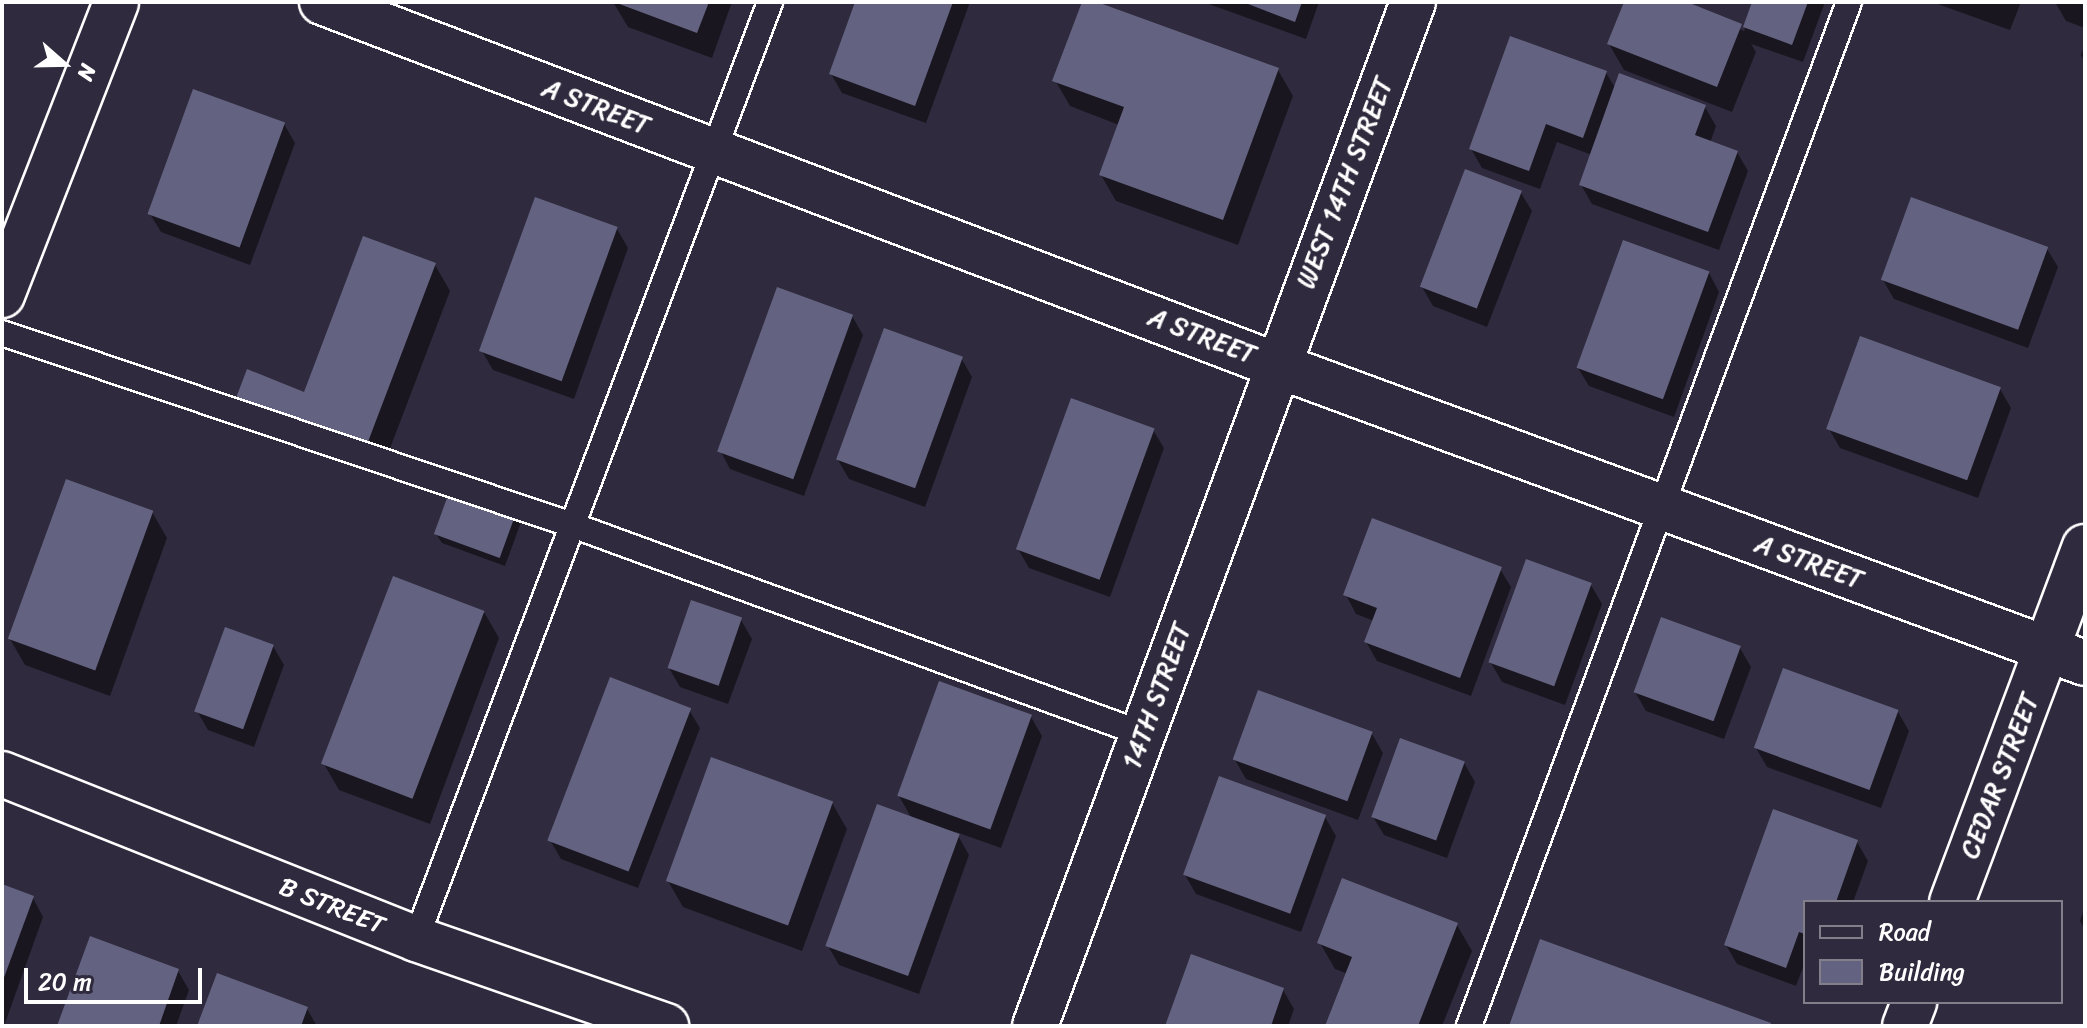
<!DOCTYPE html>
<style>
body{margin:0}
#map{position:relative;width:2087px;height:1028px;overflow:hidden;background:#2f2a3d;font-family:Sriracha,sans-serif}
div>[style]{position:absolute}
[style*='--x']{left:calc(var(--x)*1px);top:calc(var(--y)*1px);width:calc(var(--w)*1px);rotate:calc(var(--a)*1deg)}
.shadow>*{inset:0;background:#0007}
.building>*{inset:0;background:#636381;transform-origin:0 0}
.roads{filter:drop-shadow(2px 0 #fff) drop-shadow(-2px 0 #fff) drop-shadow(0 2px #fff) drop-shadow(0 -2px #fff)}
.service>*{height:24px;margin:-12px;padding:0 12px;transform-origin:12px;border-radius:12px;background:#2f2a3d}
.minor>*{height:44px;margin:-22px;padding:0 22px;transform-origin:22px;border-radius:22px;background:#2f2a3d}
.tertiary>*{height:44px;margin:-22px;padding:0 22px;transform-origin:22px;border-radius:22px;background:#2f2a3d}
span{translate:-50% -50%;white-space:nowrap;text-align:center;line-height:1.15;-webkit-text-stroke:6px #2f2a3d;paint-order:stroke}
.street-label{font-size:26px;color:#fff}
.frame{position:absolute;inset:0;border:4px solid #fff;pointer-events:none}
.legend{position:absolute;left:1803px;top:900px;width:260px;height:104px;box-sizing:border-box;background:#2f2a3d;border:2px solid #827f8b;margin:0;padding:10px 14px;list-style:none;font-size:24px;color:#fff}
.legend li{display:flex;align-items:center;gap:16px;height:40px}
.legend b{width:40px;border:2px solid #827f8b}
.north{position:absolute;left:24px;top:24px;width:80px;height:80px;-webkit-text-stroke:6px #2f2a3d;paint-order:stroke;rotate:110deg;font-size:22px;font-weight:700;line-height:32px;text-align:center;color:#fff}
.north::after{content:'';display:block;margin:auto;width:28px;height:36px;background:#fff;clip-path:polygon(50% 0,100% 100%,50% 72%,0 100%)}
.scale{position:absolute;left:24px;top:968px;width:178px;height:36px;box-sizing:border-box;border:4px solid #fff;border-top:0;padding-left:10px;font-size:24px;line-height:28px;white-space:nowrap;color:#fff;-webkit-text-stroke:6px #2f2a3d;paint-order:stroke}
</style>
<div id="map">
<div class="shadow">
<i style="clip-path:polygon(613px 2px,732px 2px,712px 58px,628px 27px)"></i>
<i style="clip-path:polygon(858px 2px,970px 2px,926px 123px,842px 93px,831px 74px)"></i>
<i style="clip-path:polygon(1084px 2px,1278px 70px,1293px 96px,1238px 245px,1116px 201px,1101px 175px,1119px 125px,1070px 106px,1055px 80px)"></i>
<i style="clip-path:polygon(1203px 2px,1319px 2px,1306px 39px)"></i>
<i style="clip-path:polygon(1626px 2px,1693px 2px,1691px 6px,1744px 31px,1754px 2px,1825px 2px,1803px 62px,1751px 44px,1756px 52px,1732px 112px,1624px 70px,1609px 44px)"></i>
<i style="clip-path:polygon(1932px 2px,2021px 2px,2010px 30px)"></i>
<i style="clip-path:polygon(2055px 2px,2085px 2px,2085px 28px,2066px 21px)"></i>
<i style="clip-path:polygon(2085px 45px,2085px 62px,2081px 55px)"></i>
<i style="clip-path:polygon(1606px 73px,1616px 89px,1705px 107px,1716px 126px,1710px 143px,1737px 152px,1748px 171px,1719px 250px,1592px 204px,1581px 185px,1592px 155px,1557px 142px,1540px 189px,1482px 168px,1471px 149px)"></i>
<i style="clip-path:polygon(284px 124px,295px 143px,250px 265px,161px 232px,150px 214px)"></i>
<i style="clip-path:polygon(1521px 193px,1532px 211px,1487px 327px,1433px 306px,1422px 287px)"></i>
<i style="clip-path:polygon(617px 229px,628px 248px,574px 399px,493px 370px,482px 351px)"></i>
<i style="clip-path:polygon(2047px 249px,2058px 267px,2028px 348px,1894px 299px,1883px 280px)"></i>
<i style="clip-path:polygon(435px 265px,450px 291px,381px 472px,253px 424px,238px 398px,305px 394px)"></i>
<i style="clip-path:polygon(1709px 273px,1719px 292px,1674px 417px,1589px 386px,1578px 368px)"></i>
<i style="clip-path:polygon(852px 316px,863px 335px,804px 496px,730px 469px,720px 450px)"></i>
<i style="clip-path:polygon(961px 358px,972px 377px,925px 507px,849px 479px,838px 460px)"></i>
<i style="clip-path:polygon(2000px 389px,2011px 408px,1978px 498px,1840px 448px,1829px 429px)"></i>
<i style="clip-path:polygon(1153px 430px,1164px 448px,1110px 597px,1029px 568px,1018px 549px)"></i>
<i style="clip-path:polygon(152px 512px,167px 538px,110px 696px,25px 665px,10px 639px)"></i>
<i style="clip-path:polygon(516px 512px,521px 522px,505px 566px,442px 543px,436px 534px)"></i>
<i style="clip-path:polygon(1500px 569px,1511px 587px,1471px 696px,1377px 661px,1366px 642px,1374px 621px,1356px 614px,1346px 595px)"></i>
<i style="clip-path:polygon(1591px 585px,1602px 604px,1565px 705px,1502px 682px,1491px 663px)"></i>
<i style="clip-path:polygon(484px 612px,499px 638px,430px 824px,339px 790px,324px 764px)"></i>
<i style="clip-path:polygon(741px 620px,752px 639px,728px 704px,680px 687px,669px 668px)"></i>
<i style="clip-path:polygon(273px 646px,284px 665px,254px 747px,208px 730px,197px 711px)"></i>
<i style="clip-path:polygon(1740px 648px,1751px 667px,1724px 739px,1646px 711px,1635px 692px)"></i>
<i style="clip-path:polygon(689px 710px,700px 728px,638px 888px,561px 859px,550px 840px)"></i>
<i style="clip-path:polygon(1898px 712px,1909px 731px,1881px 808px,1767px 767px,1756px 748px)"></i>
<i style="clip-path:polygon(1031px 717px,1042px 736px,1001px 848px,956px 832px,969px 855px,919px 994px,839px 965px,828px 946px,912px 819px,899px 796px)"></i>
<i style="clip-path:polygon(1372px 734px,1383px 753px,1358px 820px,1246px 779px,1235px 760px)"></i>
<i style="clip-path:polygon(1464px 763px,1475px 782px,1447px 858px,1384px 835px,1373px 817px)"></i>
<i style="clip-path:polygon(832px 803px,847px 829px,802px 951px,683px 907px,668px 881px)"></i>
<i style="clip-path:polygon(1325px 817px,1336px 836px,1301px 932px,1196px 894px,1185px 875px)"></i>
<i style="clip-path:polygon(1857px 842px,1868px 861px,1853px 902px,1805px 902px,1805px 962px,1796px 986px,1737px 964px,1726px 945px)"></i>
<i style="clip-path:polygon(2px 887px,33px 898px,43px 917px,4px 1026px)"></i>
<i style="clip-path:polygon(2085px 906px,2085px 930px,2080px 921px)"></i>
<i style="clip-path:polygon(1457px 925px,1472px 951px,1442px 1026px,1328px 1026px,1348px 974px,1335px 969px,1320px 943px)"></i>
<i style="clip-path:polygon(178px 971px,189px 990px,176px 1026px,59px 1026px)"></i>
<i style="clip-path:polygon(1283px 990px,1294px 1009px,1288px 1026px,1167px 1026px)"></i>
<i style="clip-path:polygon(307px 1009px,317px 1026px,199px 1026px)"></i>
</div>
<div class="building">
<i style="clip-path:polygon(614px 2px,709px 2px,697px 33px)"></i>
<i style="clip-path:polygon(855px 2px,953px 2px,915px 106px,829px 74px)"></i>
<i style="clip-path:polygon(1082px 2px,1097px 2px,1279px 68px,1223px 220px,1099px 175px,1124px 107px,1052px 81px)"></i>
<i style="clip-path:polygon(1243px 2px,1302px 2px,1295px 22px)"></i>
<i style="clip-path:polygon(1624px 2px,1687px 2px,1742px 24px,1717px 87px,1607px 44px)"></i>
<i style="clip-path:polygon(1752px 2px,1808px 2px,1792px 45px,1743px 27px)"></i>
<i style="clip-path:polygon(1510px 36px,1607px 71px,1583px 138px,1546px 124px,1529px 171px,1469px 149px)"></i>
<i style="clip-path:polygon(1619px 73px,1706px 105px,1695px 135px,1738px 151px,1708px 232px,1579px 185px)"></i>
<i style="left:193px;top:89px;width:98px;height:133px;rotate:20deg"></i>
<i style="left:1465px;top:169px;width:61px;height:126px;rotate:21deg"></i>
<i style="left:535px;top:197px;width:88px;height:164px;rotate:20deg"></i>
<i style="left:1911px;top:197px;width:146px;height:88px;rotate:20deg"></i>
<i style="clip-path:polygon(363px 236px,436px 263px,366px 447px,236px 398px,247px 369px,304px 392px)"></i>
<i style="left:1623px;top:240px;width:92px;height:136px;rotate:20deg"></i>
<i style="left:777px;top:287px;width:81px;height:175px;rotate:20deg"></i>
<i style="left:884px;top:328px;width:84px;height:140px;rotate:20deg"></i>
<i style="left:1860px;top:336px;width:150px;height:99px;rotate:20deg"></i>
<i style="left:1071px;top:398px;width:89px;height:161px;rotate:20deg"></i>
<i style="left:66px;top:479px;width:93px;height:170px;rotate:20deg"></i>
<i style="left:451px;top:487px;width:70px;height:50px;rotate:20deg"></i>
<i style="clip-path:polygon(1372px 518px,1502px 567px,1460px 678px,1364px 642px,1377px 608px,1343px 595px)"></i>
<i style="left:1526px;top:559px;width:70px;height:110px;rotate:20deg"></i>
<i style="left:393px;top:576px;width:98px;height:201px;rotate:21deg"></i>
<i style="left:691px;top:600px;width:54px;height:72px;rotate:19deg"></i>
<i style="left:1661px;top:617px;width:85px;height:80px;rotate:20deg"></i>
<i style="left:225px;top:627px;width:52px;height:90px;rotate:20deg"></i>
<i style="left:1783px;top:668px;width:123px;height:85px;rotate:20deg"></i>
<i style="left:610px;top:677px;width:87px;height:175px;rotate:21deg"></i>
<i style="left:939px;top:681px;width:99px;height:122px;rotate:20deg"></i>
<i style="left:1258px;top:690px;width:122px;height:74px;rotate:20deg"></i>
<i style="left:1400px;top:738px;width:69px;height:84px;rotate:20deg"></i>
<i style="left:711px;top:757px;width:130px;height:132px;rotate:20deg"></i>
<i style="left:1219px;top:776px;width:114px;height:105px;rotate:20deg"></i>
<i style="left:877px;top:804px;width:88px;height:151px;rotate:20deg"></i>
<i style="clip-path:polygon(1773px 809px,1858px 840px,1836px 902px,1805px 902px,1805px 934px,1799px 932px,1786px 968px,1724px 945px)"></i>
<i style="clip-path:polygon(1342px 878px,1458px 923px,1418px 1026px,1325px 1026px,1352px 957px,1317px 943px)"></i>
<i style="clip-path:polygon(2px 884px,34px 896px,2px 983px)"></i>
<i style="clip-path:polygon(90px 936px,179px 969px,159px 1026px,57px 1026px)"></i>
<i style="clip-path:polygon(1540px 939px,1771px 1023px,1770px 1026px,1509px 1026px)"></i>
<i style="clip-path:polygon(1191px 954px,1284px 988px,1271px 1026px,1165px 1026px)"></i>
<i style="clip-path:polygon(217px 973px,308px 1007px,301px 1026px,197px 1026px)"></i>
</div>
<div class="roads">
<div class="service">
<i style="--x:2;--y:333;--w:605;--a:18.61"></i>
<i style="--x:575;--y:526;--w:605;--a:20.11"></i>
<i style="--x:416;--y:939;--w:1002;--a:-69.3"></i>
<i style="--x:1469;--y:1026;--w:1092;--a:-69.64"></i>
</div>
<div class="minor">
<i style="--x:322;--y:2;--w:1021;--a:20.83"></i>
<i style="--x:1276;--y:365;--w:862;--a:20.22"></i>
<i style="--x:2;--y:295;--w:314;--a:-68.7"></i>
<i style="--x:2;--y:774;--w:446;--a:21.7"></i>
<i style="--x:416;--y:939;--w:265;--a:19.2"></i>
<i style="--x:1952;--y:902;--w:379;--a:-69.5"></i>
<i style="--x:1905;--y:1026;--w:26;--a:-69"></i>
</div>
<div class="tertiary">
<i style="--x:1035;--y:1026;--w:1092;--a:-69.74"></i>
</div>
</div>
<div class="street-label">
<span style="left:596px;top:107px;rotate:21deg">A STREET</span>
<span style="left:1345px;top:183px;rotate:-69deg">WEST 14TH STREET</span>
<span style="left:1202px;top:336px;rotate:21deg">A STREET</span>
<span style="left:1809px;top:562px;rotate:20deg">A STREET</span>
<span style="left:1157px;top:696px;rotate:-70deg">14TH STREET</span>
<span style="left:2000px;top:776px;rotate:-69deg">CEDAR STREET</span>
<span style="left:332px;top:906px;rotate:22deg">B STREET</span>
</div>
<div class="frame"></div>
<ul class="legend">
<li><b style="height:10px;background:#2f2a3d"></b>Road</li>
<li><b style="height:22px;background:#636381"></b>Building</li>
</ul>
<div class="north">N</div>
<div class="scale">20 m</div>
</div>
